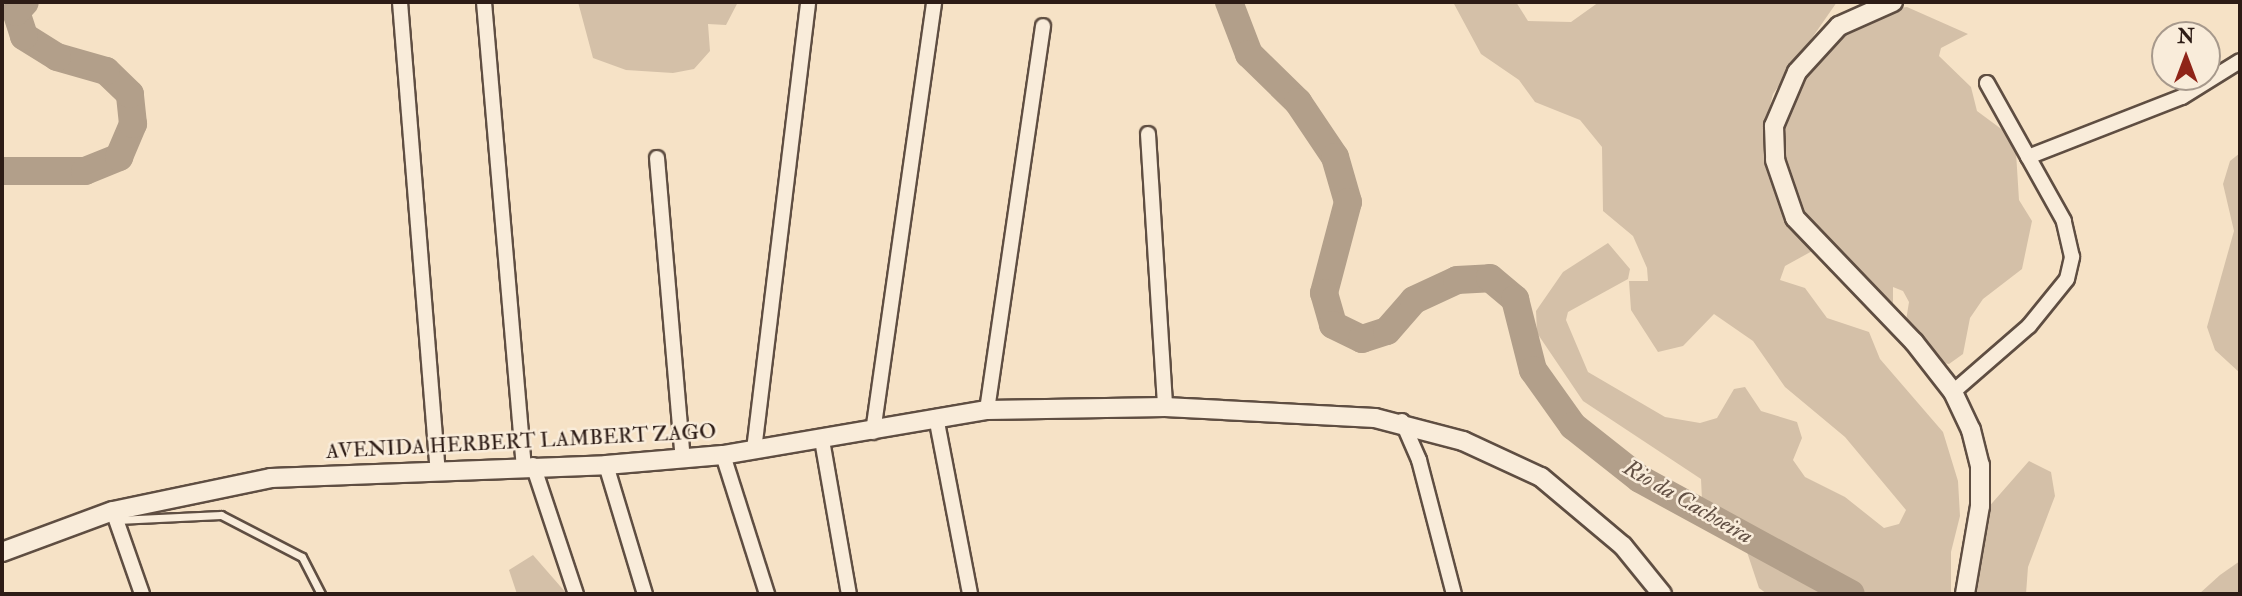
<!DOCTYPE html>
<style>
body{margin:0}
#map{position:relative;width:2242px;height:596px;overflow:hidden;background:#f6e2c6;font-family:"IM FELL Double Pica",serif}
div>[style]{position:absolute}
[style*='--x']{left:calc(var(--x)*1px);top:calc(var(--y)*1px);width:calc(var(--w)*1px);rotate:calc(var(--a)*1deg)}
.green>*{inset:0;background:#d4c0a8}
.river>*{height:28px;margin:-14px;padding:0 14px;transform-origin:14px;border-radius:14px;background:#b29f8a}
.roads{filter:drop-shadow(2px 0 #5f4e42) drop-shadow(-2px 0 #5f4e42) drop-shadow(0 2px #5f4e42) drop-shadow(0 -2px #5f4e42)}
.service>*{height:7px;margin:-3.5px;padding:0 3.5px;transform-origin:3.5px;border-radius:3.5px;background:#f9ecda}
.minor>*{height:14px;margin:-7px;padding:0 7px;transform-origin:7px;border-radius:7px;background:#f9ecda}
.tertiary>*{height:18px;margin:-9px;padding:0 9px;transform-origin:9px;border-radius:9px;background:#f9ecda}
span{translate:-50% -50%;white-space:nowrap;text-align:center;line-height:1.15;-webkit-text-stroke:5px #f9ecda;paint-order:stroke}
.street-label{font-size:21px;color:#2d1c16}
.water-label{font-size:23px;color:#625044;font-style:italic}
.frame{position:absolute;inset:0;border:4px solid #2d1c16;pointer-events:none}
.north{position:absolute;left:2151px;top:21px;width:70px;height:70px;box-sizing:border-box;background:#f9ecda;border:2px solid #a7998c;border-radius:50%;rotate:0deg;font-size:19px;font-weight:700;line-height:28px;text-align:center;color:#2d1c16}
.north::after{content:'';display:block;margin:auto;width:24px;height:32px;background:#8f2418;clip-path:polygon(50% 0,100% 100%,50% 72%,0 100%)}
</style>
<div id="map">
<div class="green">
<i style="clip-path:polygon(578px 2px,738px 2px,726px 25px,708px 24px,710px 51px,694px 69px,673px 73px,626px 70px,593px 58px)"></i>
<i style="clip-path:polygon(1453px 2px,1516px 2px,1528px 21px,1571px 22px,1599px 2px,1837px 2px,1773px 94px,1764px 129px,1769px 178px,1776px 118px,1829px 39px,1884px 10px,1907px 7px,1968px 34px,1941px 48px,1939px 56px,1971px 87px,1977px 111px,2004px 131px,2016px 152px,2019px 200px,2032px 221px,2022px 269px,1983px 299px,1970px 318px,1963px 354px,1949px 364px,1932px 361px,1904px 333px,1909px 302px,1903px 291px,1893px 287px,1893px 307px,1887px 311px,1829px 271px,1814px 250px,1785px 266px,1780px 280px,1805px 288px,1827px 318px,1869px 332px,1880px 359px,1943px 432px,1958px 481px,1960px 516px,1951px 552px,1951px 594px,1767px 594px,1759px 588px,1746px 549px,1702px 500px,1701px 479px,1583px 401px,1537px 333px,1536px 311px,1563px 272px,1608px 243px,1630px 269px,1628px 279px,1568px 312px,1566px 320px,1588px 372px,1665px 417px,1700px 423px,1717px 418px,1734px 389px,1745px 387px,1761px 411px,1797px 422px,1802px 438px,1793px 460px,1805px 477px,1845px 497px,1884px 528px,1899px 524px,1906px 510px,1845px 437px,1785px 387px,1753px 341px,1714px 314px,1683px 346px,1658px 352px,1631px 310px,1629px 281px,1648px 281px,1647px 268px,1633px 236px,1603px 211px,1602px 147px,1580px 120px,1535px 102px,1519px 80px,1481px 54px)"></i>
<i style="clip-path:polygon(2240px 153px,2240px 373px,2215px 350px,2207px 327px,2234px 231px,2223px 184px,2230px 161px)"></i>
<i style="clip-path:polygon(2029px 461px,2051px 472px,2055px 496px,2028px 567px,2026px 594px,1967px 594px,1986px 510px)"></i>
<i style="clip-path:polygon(533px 555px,567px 594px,517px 594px,509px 570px)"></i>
<i style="clip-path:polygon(2240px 561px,2240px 594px,2199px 594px,2220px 575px)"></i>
</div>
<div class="river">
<i style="--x:1229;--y:2;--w:56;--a:69"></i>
<i style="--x:1249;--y:54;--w:69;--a:44.4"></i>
<i style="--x:1298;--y:102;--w:66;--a:56.1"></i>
<i style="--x:1335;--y:157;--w:47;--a:73.9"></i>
<i style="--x:1348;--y:202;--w:94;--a:104.8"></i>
<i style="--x:1324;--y:293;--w:33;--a:74"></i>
<i style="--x:1333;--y:325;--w:32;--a:26"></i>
<i style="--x:1362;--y:339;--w:26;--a:-18"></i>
<i style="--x:1387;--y:331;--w:41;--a:-48.9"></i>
<i style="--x:1414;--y:300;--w:47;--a:-24.9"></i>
<i style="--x:1457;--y:280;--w:33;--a:-3"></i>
<i style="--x:1490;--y:278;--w:33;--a:40"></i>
<i style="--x:1515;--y:299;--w:73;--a:75.8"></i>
<i style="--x:1533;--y:370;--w:69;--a:54.5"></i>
<i style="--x:1573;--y:426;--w:85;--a:38.3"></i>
<i style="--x:1640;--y:479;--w:240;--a:28.6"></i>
<i style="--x:2;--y:171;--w:83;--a:0"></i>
<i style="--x:85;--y:171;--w:37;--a:-22"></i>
<i style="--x:119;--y:157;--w:36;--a:-67"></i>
<i style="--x:133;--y:124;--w:30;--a:-96"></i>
<i style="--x:130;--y:94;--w:33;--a:-136"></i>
<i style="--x:106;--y:71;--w:51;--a:-164.1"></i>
<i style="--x:57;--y:57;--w:39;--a:-148"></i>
<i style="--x:24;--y:36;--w:25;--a:-108"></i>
<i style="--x:16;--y:12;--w:13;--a:-48"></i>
</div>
<div class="roads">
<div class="service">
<i style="--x:117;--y:520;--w:104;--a:-2.8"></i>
<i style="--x:221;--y:515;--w:91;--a:27.4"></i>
<i style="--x:302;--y:557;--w:42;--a:62.8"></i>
</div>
<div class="minor">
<i style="--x:400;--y:2;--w:470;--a:85.4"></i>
<i style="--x:484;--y:2;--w:465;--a:85.1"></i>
<i style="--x:1148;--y:134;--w:274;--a:86.4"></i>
<i style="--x:2028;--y:157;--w:165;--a:-21.3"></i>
<i style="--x:2182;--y:97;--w:68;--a:-31.8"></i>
<i style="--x:657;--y:158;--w:302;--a:85.1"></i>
<i style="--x:1953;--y:392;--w:101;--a:-41"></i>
<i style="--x:2029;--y:326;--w:60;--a:-51"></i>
<i style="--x:2067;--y:279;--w:23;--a:-77"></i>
<i style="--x:2072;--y:257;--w:37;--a:-103"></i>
<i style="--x:2064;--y:221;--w:158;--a:-119.2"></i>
<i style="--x:987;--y:410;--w:388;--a:-81.7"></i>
<i style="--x:936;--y:417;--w:180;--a:79.1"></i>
<i style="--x:1402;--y:421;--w:43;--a:66.4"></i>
<i style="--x:1419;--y:460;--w:138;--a:75.4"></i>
<i style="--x:873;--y:432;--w:434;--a:-81.9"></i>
<i style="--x:822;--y:440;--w:156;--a:80.1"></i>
<i style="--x:754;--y:450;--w:451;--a:-83.1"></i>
<i style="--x:723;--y:455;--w:146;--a:72.4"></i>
<i style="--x:533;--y:465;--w:136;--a:71.6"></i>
<i style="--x:606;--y:465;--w:135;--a:73.2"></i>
<i style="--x:113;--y:511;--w:88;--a:70.7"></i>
</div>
<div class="tertiary">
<i style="--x:1893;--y:2;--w:59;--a:156"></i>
<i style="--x:1839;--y:26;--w:62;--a:132.4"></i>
<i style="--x:1797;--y:72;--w:59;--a:113.1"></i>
<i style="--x:1774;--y:126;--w:34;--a:88"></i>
<i style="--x:1775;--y:160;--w:61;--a:71"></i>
<i style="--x:1795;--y:218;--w:172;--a:46.2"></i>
<i style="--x:1914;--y:342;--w:63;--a:52"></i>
<i style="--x:1953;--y:392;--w:42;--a:64.7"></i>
<i style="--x:1971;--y:430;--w:36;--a:76"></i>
<i style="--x:1980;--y:465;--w:41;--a:90"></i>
<i style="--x:1980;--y:506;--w:89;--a:99.7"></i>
<i style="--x:2;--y:552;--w:118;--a:-20.3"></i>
<i style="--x:113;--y:511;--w:161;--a:-11.8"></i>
<i style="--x:271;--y:478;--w:335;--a:-2.2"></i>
<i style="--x:606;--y:465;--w:117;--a:-4.9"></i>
<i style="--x:723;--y:455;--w:268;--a:-9.7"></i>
<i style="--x:987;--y:410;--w:178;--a:-1"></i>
<i style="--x:1165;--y:407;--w:210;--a:3"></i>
<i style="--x:1375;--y:418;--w:91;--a:14.6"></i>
<i style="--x:1463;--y:441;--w:86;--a:24.8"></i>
<i style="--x:1541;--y:477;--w:107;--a:40.1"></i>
<i style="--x:1623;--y:546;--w:62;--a:50.9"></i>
</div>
</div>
<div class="street-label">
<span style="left:521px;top:442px;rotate:-3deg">AVENIDA HERBERT LAMBERT ZAGO</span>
</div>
<div class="water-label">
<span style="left:1688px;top:502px;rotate:30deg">Rio da Cachoeira</span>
</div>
<div class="frame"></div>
<div class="north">N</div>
</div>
